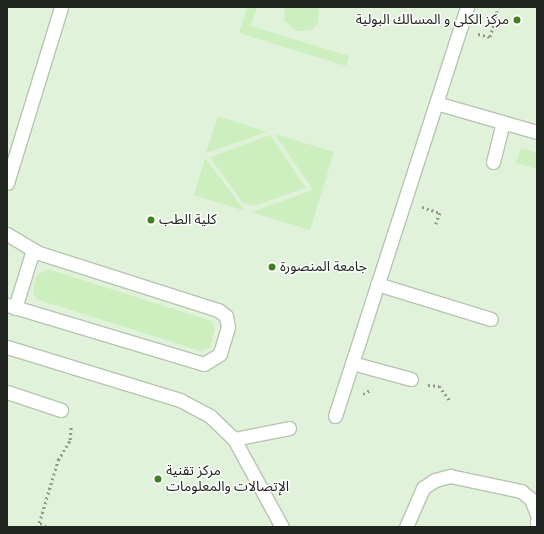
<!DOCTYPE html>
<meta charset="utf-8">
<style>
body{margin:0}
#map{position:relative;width:544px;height:534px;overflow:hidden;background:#f0feeb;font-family:"Fira Sans Condensed","Noto Sans Arabic",sans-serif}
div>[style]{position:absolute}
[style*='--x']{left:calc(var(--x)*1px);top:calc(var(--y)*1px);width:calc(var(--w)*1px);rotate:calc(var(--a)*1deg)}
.built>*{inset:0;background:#e0f2d9;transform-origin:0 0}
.green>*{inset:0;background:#cdefbf}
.path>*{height:2.5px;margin-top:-1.25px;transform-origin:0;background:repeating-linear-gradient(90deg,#8f988b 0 2px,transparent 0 5px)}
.roads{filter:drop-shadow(1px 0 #b7c4b2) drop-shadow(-1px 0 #b7c4b2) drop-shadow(0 1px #b7c4b2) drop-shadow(0 -1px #b7c4b2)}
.service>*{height:13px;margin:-6.5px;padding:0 6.5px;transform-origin:6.5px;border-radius:6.5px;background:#fff}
.dots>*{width:11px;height:11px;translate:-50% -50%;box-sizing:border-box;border:2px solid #fff;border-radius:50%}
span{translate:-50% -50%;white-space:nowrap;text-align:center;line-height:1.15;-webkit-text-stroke:3px #fff;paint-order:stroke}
.poi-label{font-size:14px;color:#21251f}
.right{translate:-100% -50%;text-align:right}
.left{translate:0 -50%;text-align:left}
.frame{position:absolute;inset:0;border:8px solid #21251f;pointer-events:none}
</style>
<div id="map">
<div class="built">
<i style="left:7px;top:7px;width:530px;height:520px"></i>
</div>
<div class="green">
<i style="clip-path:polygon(247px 7px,257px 7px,251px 26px,349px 56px,346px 66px,239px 33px)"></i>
<i style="clip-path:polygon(285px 7px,319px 7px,318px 23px,312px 30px,296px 31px,284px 20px)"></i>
<i style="clip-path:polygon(218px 116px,267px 132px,206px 153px)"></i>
<i style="clip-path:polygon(275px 134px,334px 152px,310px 230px,251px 212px,313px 190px)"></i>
<i style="clip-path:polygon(270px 135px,306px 188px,253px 206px,242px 202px,210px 157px)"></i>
<i style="clip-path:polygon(521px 148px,537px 153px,537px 169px,516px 163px)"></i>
<i style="clip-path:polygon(205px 158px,245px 211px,194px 195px)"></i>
<i style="clip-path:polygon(48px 269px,211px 321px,215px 329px,210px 348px,201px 351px,36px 299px,33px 292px,37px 275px)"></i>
</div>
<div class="path">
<i style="--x:478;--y:34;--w:12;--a:14"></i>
<i style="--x:490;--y:37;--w:31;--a:-75"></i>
<i style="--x:422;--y:207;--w:19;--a:18"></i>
<i style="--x:440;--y:213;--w:12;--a:110"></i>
<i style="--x:428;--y:385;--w:11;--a:5"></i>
<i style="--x:439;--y:386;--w:20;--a:53"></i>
<i style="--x:363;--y:394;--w:10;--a:-29"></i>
<i style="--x:46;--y:527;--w:8;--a:-150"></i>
<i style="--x:39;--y:523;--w:66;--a:-73.2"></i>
<i style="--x:58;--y:460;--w:23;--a:-59"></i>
<i style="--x:70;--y:440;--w:14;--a:-86"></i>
</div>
<div class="roads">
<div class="service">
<i style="--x:436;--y:103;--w:105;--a:16"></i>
<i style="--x:493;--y:162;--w:41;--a:-76"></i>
<i style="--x:7;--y:183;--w:184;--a:-72.9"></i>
<i style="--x:7;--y:234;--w:37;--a:31"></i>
<i style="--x:39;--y:253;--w:188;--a:17.7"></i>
<i style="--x:218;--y:310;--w:10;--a:37"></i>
<i style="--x:226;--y:316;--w:11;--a:80"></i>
<i style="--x:228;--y:327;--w:28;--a:107"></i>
<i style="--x:220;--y:354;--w:19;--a:148"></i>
<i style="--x:204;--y:364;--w:206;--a:-163.3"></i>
<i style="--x:377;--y:284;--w:119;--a:17.1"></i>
<i style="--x:15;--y:308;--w:61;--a:-72.8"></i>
<i style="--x:7;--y:347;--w:181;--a:17"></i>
<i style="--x:180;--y:400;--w:34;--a:28"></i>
<i style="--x:210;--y:416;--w:33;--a:44"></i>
<i style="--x:234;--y:439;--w:100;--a:61.4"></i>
<i style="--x:352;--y:363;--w:61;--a:15.2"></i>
<i style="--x:7;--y:392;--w:57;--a:18.4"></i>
<i style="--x:335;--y:416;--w:430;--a:-72.1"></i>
<i style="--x:234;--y:439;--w:56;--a:-11.3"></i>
<i style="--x:406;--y:527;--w:43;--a:-66.4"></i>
<i style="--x:423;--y:488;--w:14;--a:-34"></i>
<i style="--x:435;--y:480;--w:16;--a:-15"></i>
<i style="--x:450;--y:476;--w:73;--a:11.9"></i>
<i style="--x:521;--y:491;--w:13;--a:39"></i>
<i style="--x:531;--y:499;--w:17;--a:69"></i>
<i style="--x:537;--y:527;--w:6;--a:-90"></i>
</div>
</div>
<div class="dots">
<i style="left:517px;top:20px;background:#418020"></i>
<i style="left:151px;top:220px;background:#418020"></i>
<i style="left:272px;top:267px;background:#418020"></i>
<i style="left:158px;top:479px;background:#418020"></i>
</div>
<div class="poi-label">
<span class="right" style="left:509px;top:20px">مركز الكلى و المسالك البولية</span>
<span class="left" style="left:159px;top:220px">كلية الطب</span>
<span class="left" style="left:280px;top:267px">جامعة المنصورة</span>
<span class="left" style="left:166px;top:479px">مركز تقنية<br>الإتصالات والمعلومات</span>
</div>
<div class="frame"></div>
</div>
